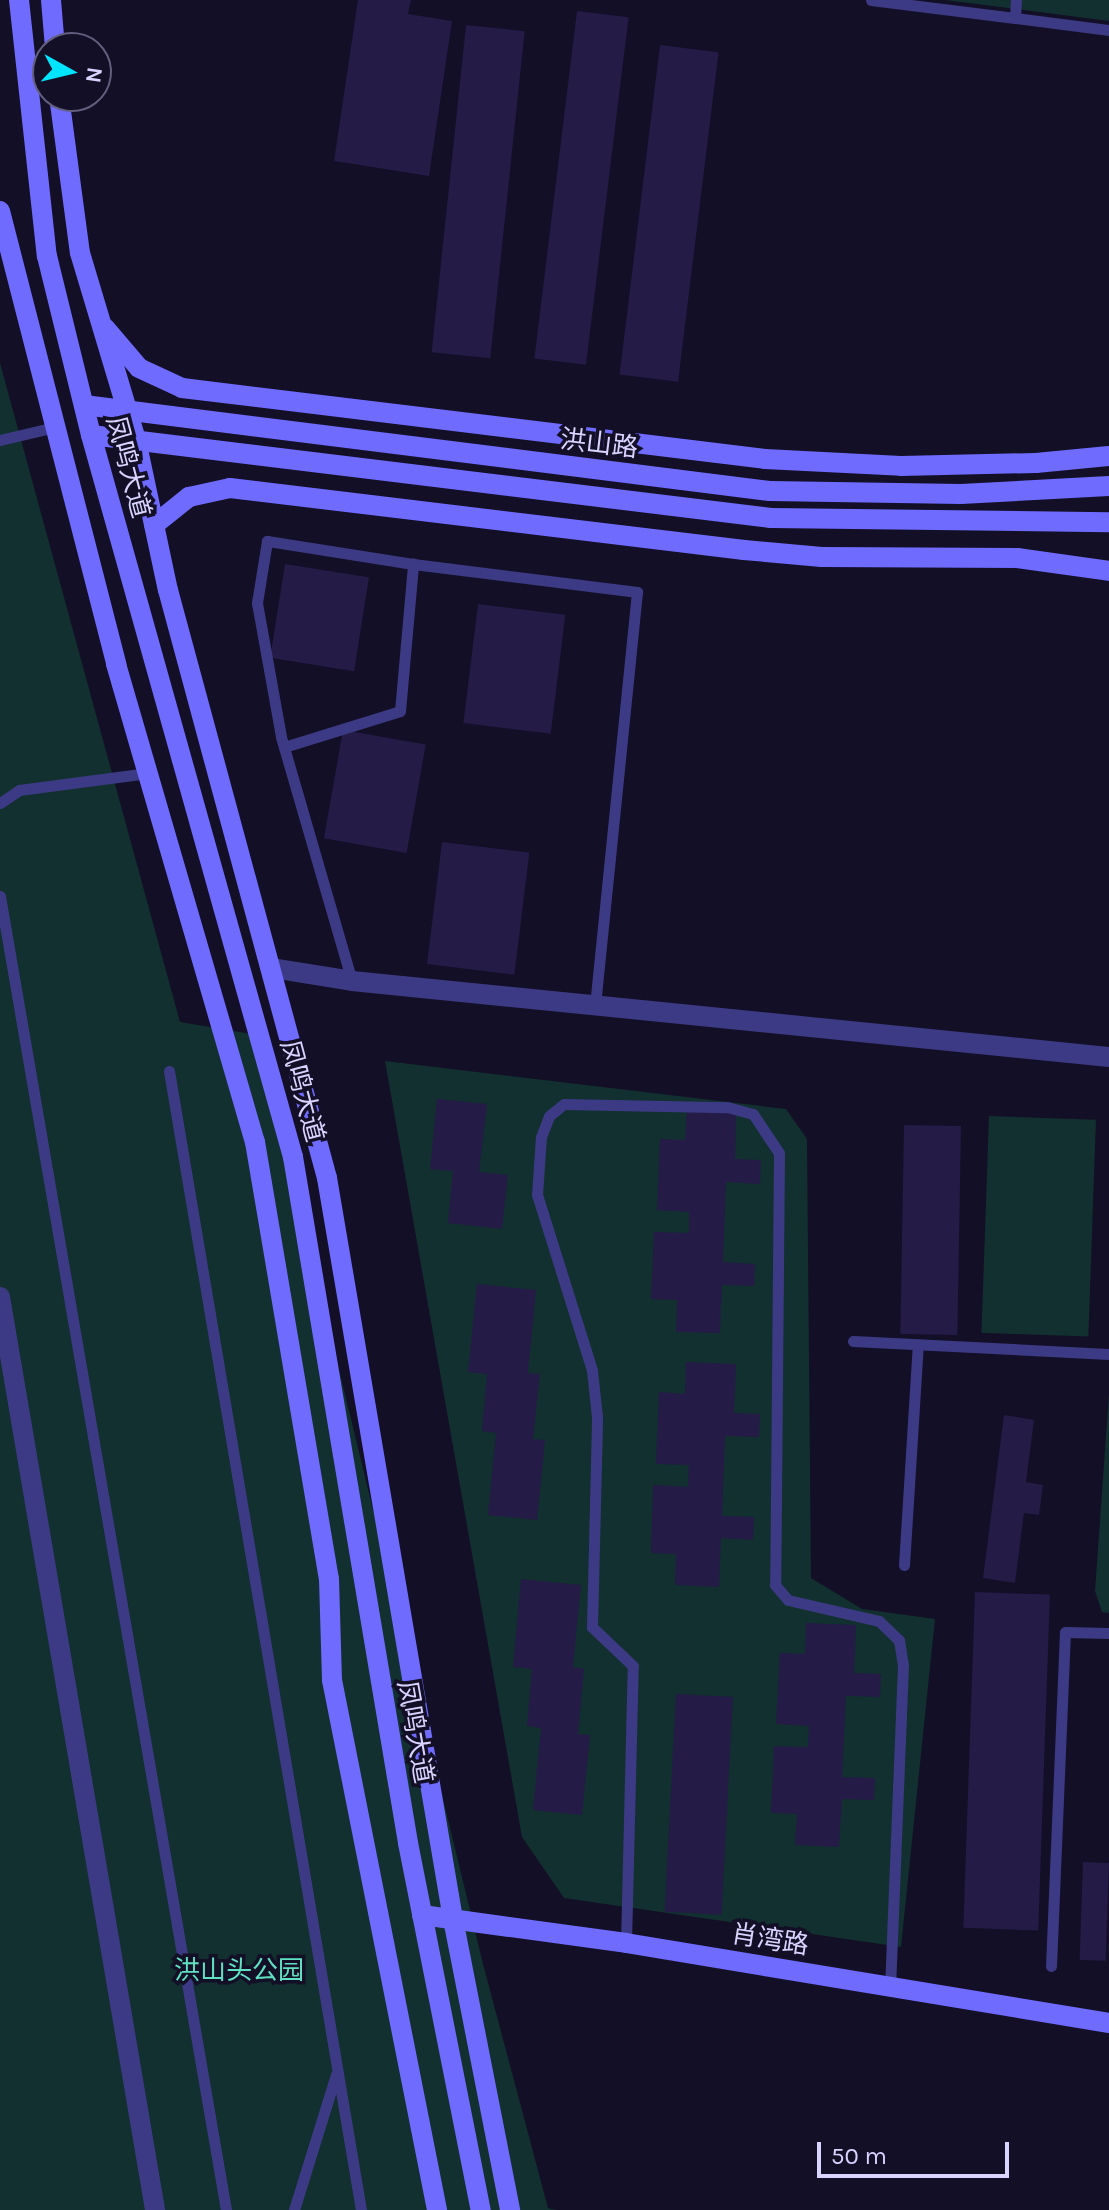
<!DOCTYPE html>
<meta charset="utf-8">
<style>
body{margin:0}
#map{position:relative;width:1109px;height:2210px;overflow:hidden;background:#130f26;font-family:Karla,"Noto Sans SC",sans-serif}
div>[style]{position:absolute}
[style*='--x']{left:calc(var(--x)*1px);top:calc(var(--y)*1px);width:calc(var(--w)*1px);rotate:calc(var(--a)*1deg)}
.green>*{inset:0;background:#12302f;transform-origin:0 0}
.building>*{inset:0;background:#241b47;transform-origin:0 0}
.lane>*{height:11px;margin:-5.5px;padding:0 5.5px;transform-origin:5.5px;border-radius:5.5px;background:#3d3a85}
.street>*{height:20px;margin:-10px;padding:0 10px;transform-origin:10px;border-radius:10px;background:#3d3a85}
.secondary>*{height:20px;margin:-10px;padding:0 10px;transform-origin:10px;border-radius:10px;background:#6f6bff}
span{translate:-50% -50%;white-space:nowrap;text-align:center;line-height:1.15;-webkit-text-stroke:7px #130f26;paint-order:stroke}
.street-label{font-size:26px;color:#d9d4ff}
.park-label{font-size:26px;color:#5fe0c0}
.north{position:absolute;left:32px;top:32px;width:80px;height:80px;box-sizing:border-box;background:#130f26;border:2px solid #625e7d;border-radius:50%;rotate:98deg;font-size:22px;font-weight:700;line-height:32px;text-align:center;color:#d9d4ff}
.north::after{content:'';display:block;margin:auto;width:28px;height:36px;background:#00e5ff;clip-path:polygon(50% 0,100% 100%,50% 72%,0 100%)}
.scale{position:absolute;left:817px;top:2142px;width:192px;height:36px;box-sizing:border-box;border:4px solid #d9d4ff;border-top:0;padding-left:10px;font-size:24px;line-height:28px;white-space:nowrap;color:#d9d4ff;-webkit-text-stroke:6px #130f26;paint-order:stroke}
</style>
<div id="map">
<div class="green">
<i style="clip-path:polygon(945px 0,1109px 0,1109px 21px)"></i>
<i style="clip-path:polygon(0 363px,180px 1022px,258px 1035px,483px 1964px,548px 2208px,556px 2210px,0 2210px)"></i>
<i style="clip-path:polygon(385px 1061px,786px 1109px,807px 1139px,811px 1578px,862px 1609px,935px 1619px,901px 1947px,564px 1898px,522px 1837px)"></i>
<i style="left:989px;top:1116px;width:107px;height:217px;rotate:2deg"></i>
<i style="clip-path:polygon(1109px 1393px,1109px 1613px,1102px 1612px,1095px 1591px)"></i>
</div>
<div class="building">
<i style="clip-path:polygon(358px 0,411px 0,408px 14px,452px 21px,429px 176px,334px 161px)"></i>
<i style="left:577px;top:11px;width:52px;height:350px;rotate:7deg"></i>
<i style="left:466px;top:25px;width:59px;height:329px;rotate:6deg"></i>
<i style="left:660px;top:45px;width:59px;height:332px;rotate:7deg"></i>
<i style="left:285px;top:564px;width:85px;height:95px;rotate:9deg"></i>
<i style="left:478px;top:604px;width:88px;height:120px;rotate:7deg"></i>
<i style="left:343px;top:730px;width:84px;height:110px;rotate:10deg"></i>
<i style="left:442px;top:842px;width:88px;height:123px;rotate:7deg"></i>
<i style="clip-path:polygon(437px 1099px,487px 1104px,479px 1172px,508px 1175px,502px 1229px,448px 1223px,453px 1171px,430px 1169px)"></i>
<i style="clip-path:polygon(687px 1109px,736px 1111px,735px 1159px,761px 1160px,760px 1184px,726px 1182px,723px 1262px,755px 1264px,754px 1286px,722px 1285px,720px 1333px,676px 1332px,677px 1300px,651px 1299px,654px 1232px,689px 1233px,689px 1212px,657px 1210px,660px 1139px,685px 1140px)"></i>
<i style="left:904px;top:1125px;width:57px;height:209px;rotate:1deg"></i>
<i style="clip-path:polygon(477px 1284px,536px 1290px,528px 1373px,540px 1374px,533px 1439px,545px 1440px,537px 1520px,488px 1515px,496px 1433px,482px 1431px,487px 1374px,468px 1372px)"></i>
<i style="clip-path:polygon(686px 1362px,736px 1364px,734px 1413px,760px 1414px,759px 1437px,725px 1436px,722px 1516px,754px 1517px,753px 1540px,721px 1538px,719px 1587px,675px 1585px,676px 1554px,651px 1553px,653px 1485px,688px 1487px,689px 1465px,656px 1464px,659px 1392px,685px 1394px)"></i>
<i style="clip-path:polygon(1004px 1415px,1034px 1420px,1026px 1482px,1043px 1485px,1039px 1515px,1024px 1513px,1015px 1583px,983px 1578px)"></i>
<i style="clip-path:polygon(521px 1579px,581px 1585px,573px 1667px,584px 1669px,578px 1734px,590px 1735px,582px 1815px,533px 1810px,541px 1728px,527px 1726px,532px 1669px,513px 1667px)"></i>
<i style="left:975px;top:1592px;width:75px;height:336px;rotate:2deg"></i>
<i style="clip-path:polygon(806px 1623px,856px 1625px,854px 1673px,881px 1674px,880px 1697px,846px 1696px,842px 1777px,875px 1778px,874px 1800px,842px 1799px,839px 1847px,795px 1845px,797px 1814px,771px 1813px,774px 1746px,808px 1747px,809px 1726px,776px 1724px,780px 1653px,805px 1654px)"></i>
<i style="left:676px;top:1694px;width:57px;height:218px;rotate:3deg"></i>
<i style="left:1083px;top:1862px;width:26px;height:98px;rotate:2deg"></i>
</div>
<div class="lane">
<i style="--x:871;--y:0;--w:145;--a:7.1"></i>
<i style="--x:1015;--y:18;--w:18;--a:-87"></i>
<i style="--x:1015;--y:18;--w:95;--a:7.3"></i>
<i style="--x:0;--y:440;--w:57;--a:-13.3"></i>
<i style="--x:413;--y:564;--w:226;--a:7.1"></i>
<i style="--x:637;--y:592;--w:416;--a:95.8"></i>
<i style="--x:284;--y:747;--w:121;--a:-17.2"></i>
<i style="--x:400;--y:711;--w:148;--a:-84.9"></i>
<i style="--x:413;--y:564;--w:148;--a:-171"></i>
<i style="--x:267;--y:541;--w:63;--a:99.2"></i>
<i style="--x:257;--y:603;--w:136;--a:79.8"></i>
<i style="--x:281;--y:737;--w:254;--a:73.8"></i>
<i style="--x:0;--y:803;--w:23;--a:-34"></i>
<i style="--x:19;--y:790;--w:130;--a:-7.5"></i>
<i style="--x:0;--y:896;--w:1333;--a:80.24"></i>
<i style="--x:169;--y:1071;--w:1155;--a:80.43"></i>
<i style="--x:853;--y:1341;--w:256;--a:2.9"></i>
<i style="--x:904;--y:1565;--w:221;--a:-86.4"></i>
<i style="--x:626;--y:1943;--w:277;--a:-88.6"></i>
<i style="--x:633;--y:1666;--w:57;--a:-136.4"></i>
<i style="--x:592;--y:1627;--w:210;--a:-88.6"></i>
<i style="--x:597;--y:1417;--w:47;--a:-96.1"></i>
<i style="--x:592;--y:1370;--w:183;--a:-107.4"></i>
<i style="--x:537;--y:1195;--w:58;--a:-86.1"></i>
<i style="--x:541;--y:1137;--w:22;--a:-69"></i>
<i style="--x:549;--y:1116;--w:19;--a:-39"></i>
<i style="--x:564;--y:1104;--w:163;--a:1.1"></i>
<i style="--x:727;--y:1107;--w:27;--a:15"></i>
<i style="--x:753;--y:1114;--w:47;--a:56.3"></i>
<i style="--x:779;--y:1153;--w:432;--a:90.5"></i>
<i style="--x:775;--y:1585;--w:20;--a:49"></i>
<i style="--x:788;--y:1600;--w:93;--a:13"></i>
<i style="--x:879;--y:1621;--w:28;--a:44"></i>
<i style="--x:899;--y:1640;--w:25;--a:81"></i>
<i style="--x:903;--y:1665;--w:320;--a:92.3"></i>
<i style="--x:1051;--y:1966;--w:334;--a:-87.6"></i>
<i style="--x:1065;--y:1632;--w:44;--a:1.3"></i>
<i style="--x:294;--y:2210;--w:142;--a:-72.8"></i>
</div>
<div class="street">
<i style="--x:272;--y:968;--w:81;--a:9.2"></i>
<i style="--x:352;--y:981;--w:761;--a:5.73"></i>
<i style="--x:0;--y:1297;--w:926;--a:80.36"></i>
</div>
<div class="secondary">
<i style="--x:19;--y:0;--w:258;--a:83.8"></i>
<i style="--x:47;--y:256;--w:184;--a:76.2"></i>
<i style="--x:91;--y:435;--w:750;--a:74.37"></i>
<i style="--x:293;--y:1157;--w:696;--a:80.48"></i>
<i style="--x:408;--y:1843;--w:374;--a:78.8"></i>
<i style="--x:51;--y:0;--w:48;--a:85.2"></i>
<i style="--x:59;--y:96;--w:158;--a:82.4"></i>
<i style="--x:80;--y:253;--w:195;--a:73.3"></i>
<i style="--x:136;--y:440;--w:153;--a:78"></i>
<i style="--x:168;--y:590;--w:609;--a:74.87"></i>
<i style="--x:327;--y:1178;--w:752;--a:80.35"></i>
<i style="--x:453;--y:1919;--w:297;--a:78.9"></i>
<i style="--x:0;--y:211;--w:468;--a:75.6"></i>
<i style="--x:116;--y:664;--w:498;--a:73.8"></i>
<i style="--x:255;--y:1142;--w:443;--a:80.4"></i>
<i style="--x:329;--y:1579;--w:101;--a:88.3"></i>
<i style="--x:332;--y:1680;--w:540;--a:78.79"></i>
<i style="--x:105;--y:328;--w:52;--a:49.6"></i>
<i style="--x:139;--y:368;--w:47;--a:24.9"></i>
<i style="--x:182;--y:388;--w:587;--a:6.94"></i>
<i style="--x:765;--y:459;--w:136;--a:2.9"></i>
<i style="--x:901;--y:466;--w:135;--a:-1.3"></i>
<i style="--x:1036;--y:463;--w:73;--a:-5.5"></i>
<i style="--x:84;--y:405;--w:691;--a:7.15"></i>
<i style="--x:770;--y:491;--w:191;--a:0.9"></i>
<i style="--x:961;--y:494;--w:148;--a:-3.1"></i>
<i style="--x:91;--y:435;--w:685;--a:6.96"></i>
<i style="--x:771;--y:518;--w:338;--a:0.7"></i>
<i style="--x:154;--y:525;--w:45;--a:-38.7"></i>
<i style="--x:189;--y:497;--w:42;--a:-12.4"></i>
<i style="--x:230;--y:488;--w:518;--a:6.88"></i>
<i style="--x:744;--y:550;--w:78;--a:5.1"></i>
<i style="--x:822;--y:557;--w:195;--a:0.3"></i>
<i style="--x:1017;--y:558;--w:93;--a:8"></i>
<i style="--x:422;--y:1915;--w:206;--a:7.8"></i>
<i style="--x:626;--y:1943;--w:490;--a:9.4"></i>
</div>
<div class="street-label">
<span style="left:599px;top:444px;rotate:7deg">洪山路</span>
<span style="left:128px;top:467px;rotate:75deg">凤鸣大道</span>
<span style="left:302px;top:1091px;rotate:75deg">凤鸣大道</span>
<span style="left:415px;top:1732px;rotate:80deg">凤鸣大道</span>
<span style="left:770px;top:1940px;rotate:9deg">肖湾路</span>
</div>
<div class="park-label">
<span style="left:239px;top:1971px">洪山头公园</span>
</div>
<div class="north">N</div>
<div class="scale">50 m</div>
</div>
